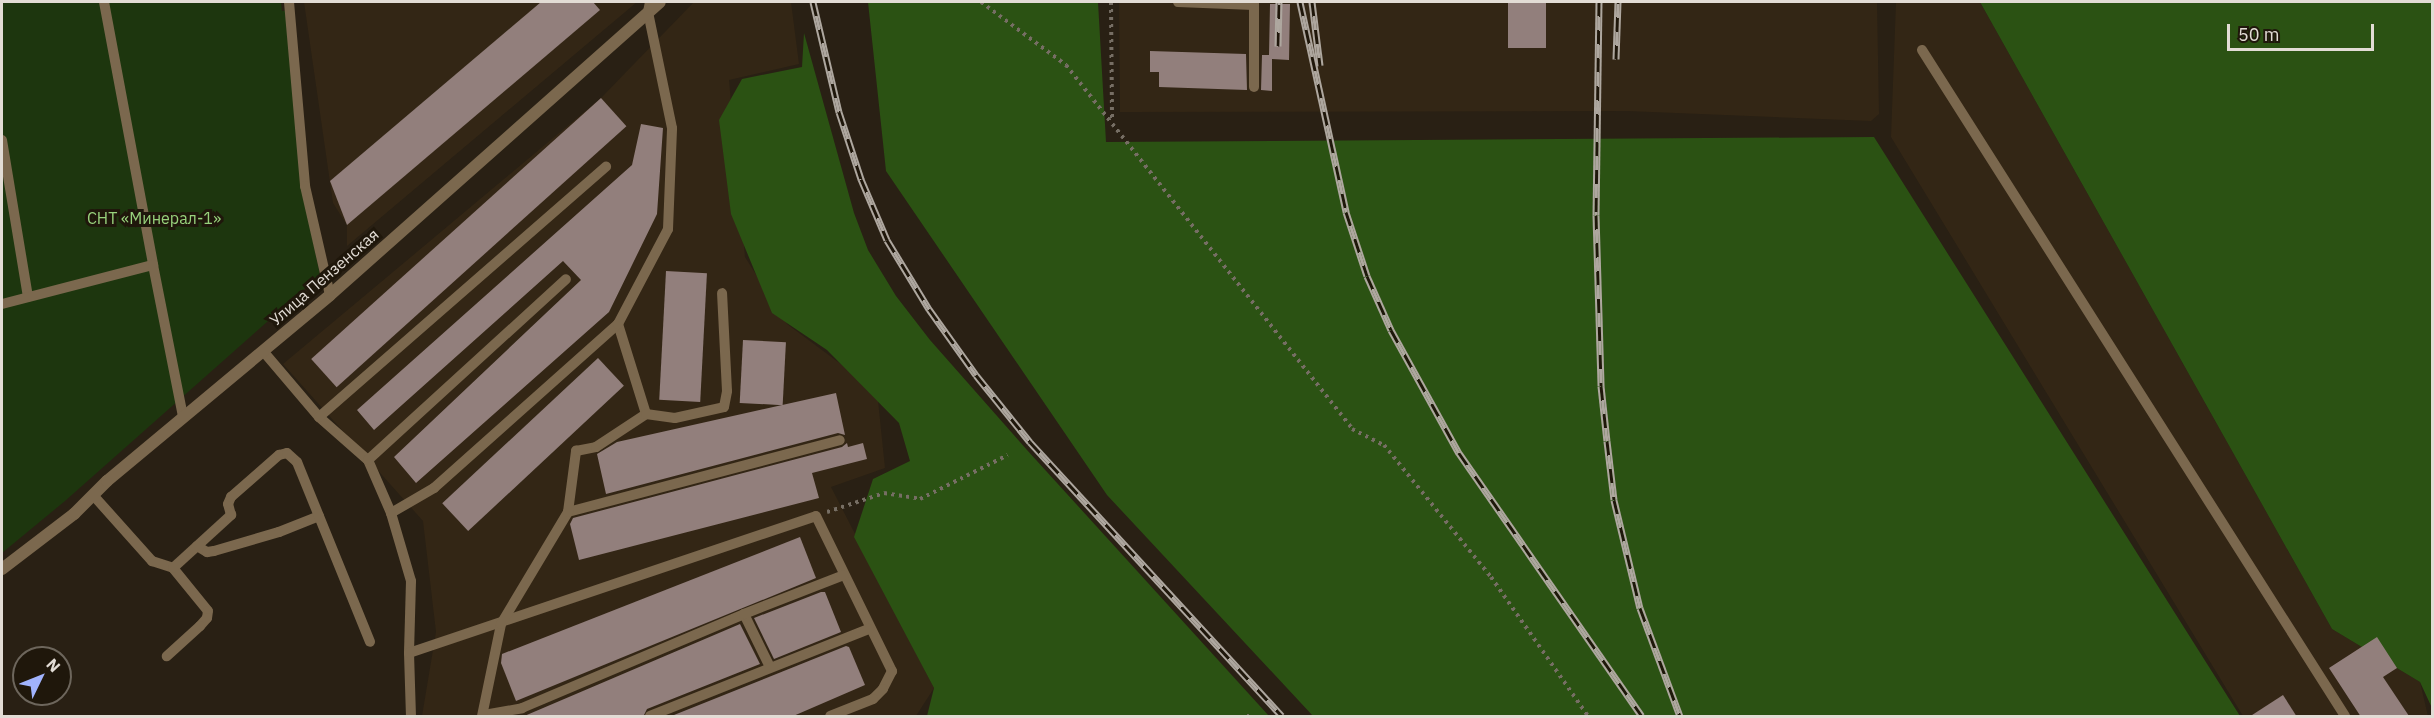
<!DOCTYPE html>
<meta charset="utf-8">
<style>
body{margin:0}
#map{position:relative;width:2434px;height:718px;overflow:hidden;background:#292014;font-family:"IBM Plex Sans",sans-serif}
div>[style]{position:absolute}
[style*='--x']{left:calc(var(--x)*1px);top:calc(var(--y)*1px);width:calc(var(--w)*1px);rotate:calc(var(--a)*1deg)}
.built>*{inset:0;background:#332615}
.green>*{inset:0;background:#1d360e}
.forest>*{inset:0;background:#2b5213}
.building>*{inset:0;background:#927f7c;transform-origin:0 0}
.path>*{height:4px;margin-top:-2px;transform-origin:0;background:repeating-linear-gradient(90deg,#766e64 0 3px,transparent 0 7.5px)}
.service>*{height:10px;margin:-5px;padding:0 5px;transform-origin:5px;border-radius:5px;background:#7b684e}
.minor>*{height:12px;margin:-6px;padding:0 6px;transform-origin:6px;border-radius:6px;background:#7b684e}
.rail>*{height:7px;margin-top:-3.5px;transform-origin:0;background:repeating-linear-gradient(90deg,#1f170b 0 14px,#aea79f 0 28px);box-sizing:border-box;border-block:2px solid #aea79f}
span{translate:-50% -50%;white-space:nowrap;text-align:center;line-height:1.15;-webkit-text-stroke:6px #1f170b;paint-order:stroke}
.park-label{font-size:16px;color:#98d27c}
.street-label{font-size:16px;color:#e2dcd5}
.frame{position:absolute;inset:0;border:3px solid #e2dcd5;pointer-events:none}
.north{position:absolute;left:12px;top:646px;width:60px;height:60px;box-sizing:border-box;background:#1f170b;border:2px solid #6d665c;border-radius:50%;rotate:47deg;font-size:16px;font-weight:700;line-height:24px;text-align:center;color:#e2dcd5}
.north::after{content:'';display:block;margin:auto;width:21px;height:27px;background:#a1b3fd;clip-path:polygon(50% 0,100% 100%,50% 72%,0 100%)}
.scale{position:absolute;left:2227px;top:24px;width:147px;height:27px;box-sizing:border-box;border:3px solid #e2dcd5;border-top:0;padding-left:8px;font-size:18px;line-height:21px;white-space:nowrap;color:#e2dcd5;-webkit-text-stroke:4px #1f170b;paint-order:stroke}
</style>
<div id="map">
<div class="built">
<i style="clip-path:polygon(304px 2px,637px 2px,347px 246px,347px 225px,333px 203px)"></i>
<i style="clip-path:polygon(694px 2px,791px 2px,799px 64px,729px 80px,745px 257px,787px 324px,877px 391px,885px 468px,831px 487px,934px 688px,916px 716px,422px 716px,436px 632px,423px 521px,283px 364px,601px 98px)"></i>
<i style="clip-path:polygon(1119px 2px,1877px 2px,1879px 114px,1871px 121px,1627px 111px,1120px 112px)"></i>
<i style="clip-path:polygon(1896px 2px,1980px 2px,2332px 629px,2420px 682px,2428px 716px,2243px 716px,1891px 137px)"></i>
</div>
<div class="green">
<i style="clip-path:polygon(2px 2px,281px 2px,282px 11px,288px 10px,306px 208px,320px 275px,65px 501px,2px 553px)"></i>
</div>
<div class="forest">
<i style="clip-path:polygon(868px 2px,1098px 2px,1106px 142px,1874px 137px,2240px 716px,1313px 716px,1107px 495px,886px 171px)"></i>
<i style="clip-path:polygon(1980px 2px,2432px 2px,2432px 708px,2420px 682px,2332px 629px)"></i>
<i style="clip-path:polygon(804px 33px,854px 213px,868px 250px,896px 296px,930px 340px,1027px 450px,1269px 716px,927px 716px,934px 688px,854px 537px,873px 479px,910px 461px,899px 423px,827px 350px,772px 313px,731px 214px,719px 120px,742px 79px,802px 67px)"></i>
</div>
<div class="building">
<i style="clip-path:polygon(541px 2px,593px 2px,600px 10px,347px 225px,330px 181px)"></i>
<i style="left:1508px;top:2px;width:38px;height:46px"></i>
<i style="clip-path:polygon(1270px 4px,1290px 4px,1289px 60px,1272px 59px,1272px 91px,1261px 90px,1262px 55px,1269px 55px)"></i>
<i style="clip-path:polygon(1150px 51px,1246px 54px,1247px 90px,1159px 87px,1159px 72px,1150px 72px)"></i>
<i style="left:601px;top:98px;width:38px;height:390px;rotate:48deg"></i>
<i style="clip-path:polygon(641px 124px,663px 128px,657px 214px,609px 312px,416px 483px,394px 457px,581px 280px,563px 261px,374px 430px,357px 410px,632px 165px)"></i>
<i style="left:666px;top:271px;width:41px;height:129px;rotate:3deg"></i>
<i style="left:743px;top:340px;width:43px;height:63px;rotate:3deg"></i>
<i style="left:598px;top:358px;width:38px;height:213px;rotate:47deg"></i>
<i style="clip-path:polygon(836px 393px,845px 435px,838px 433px,606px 494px,597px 454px,617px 442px)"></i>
<i style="clip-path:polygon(847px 443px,848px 447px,863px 443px,867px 459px,812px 473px,819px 498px,579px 560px,570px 524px,573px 518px,842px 447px)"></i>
<i style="clip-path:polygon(800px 537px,816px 578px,516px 701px,501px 663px,502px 654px)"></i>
<i style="clip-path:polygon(821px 592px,825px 592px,841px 632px,774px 659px,754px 618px)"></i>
<i style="clip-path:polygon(740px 624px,760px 664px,647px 709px,643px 717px,522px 717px)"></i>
<i style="clip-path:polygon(2377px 637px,2397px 668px,2383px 677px,2409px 716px,2361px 717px,2329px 668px)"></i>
<i style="clip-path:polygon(846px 646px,849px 647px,865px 685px,791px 717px,669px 717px)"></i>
<i style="clip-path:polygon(2283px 695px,2297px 717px,2249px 717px)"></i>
</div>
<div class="path">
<i style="--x:981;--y:2;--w:106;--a:36.5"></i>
<i style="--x:1066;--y:65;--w:463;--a:51.8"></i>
<i style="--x:1352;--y:429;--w:36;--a:27"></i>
<i style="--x:1384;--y:445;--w:170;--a:51"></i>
<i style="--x:1491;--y:577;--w:169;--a:55.1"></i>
<i style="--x:1111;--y:2;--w:120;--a:89.5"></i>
<i style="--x:827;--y:512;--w:60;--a:-18.4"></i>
<i style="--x:884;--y:493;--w:36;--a:9"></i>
<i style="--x:920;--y:499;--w:98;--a:-26.6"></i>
<i style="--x:1247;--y:716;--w:2;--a:0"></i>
</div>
<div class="service">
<i style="--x:104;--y:2;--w:268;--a:79.4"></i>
<i style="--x:289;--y:2;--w:185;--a:85"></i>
<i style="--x:305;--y:186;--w:112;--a:77.1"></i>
<i style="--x:1178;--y:2;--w:76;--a:2.3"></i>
<i style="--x:1254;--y:2;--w:85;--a:90"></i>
<i style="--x:1922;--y:50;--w:789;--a:57.58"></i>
<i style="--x:2;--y:140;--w:159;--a:80.6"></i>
<i style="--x:2;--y:304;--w:156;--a:-14.5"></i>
<i style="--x:153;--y:265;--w:155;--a:78.8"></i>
<i style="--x:618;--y:324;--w:94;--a:72.7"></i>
<i style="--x:263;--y:351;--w:87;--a:49.7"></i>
<i style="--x:319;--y:417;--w:65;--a:41.3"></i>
<i style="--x:368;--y:460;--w:58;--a:66.5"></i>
<i style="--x:391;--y:513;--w:71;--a:73.6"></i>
<i style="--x:411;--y:581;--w:72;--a:91.6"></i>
<i style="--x:409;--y:653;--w:63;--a:88.2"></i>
<i style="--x:319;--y:417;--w:381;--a:-41.1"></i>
<i style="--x:368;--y:460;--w:268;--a:-42.4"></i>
<i style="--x:93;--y:495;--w:89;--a:48.2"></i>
<i style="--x:152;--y:561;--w:22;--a:18"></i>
<i style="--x:173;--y:568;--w:55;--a:50.9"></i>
<i style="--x:208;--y:611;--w:7;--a:98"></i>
<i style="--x:207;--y:618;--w:11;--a:131"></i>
<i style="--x:200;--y:626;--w:45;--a:137.7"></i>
<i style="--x:568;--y:512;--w:281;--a:-14.8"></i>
<i style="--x:391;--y:513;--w:50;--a:-30.2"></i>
<i style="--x:434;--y:488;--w:246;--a:-41.7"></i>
<i style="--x:618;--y:324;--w:107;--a:-62.2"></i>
<i style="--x:668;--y:229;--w:101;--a:-87.7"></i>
<i style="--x:672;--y:128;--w:118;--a:-101.7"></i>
<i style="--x:648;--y:12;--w:10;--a:-79"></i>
<i style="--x:197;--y:546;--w:12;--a:31"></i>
<i style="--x:207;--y:552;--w:7;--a:-8"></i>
<i style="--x:214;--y:551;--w:68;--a:-16.3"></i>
<i style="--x:279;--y:532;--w:43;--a:-21.8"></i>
<i style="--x:173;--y:568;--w:79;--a:-42.4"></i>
<i style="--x:231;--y:515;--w:11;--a:-105"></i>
<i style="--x:228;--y:504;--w:8;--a:-67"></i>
<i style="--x:231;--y:497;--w:64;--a:-41.2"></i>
<i style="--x:279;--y:455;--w:8;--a:-14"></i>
<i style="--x:287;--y:453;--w:13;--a:42"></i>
<i style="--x:297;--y:462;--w:194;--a:67.9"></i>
<i style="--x:744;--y:614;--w:59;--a:63.9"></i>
<i style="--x:409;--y:653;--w:429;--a:-18.6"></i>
<i style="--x:816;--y:516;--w:173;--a:63.9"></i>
<i style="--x:892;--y:671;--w:20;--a:117"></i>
<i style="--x:883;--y:689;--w:14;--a:135"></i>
<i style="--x:873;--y:699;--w:46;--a:158.4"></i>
<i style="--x:484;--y:715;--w:39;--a:-10"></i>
<i style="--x:522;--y:708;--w:241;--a:-22.9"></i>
<i style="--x:744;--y:614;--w:107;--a:-21.3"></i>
<i style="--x:482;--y:716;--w:94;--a:-78.3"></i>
<i style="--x:501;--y:624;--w:131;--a:-59.1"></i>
<i style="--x:568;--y:512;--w:62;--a:-82.5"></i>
<i style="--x:576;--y:451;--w:20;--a:-11"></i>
<i style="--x:596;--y:447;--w:60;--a:-33.4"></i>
<i style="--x:646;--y:414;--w:29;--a:8"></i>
<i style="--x:675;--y:418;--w:50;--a:-12.7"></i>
<i style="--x:724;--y:407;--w:16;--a:-79"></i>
<i style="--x:727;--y:391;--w:98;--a:-92.9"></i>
<i style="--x:650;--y:716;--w:236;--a:-21.7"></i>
</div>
<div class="minor">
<i style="--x:2;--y:569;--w:91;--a:-37.4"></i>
<i style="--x:74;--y:514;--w:47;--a:-45"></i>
<i style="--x:107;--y:481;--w:290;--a:-39.8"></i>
<i style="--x:330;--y:295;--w:441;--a:-41.6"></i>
</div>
<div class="rail">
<i style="--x:813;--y:2;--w:113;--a:76.7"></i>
<i style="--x:839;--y:112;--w:71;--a:71.8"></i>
<i style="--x:861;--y:179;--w:66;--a:66.9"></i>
<i style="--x:887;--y:240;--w:81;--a:58.7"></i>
<i style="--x:929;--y:309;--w:81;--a:54.5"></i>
<i style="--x:976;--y:375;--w:86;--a:51.1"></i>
<i style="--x:1030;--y:442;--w:372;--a:47.4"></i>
<i style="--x:1300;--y:2;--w:215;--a:77.6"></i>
<i style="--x:1346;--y:212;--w:67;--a:71.8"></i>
<i style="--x:1367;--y:276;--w:59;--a:66"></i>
<i style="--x:1391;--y:330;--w:141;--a:61.1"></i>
<i style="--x:1459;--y:453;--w:320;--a:55.2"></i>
<i style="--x:1312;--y:2;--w:64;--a:82.8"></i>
<i style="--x:1599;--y:2;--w:213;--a:90.8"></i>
<i style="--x:1596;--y:215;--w:171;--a:88.3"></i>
<i style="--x:1601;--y:386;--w:55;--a:83.8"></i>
<i style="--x:1607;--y:441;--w:59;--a:83.2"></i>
<i style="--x:1614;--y:500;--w:111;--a:76.5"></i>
<i style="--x:1640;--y:608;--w:115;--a:69.7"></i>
<i style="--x:1278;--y:46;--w:44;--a:-88.7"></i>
<i style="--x:1616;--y:59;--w:57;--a:-88"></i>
</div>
<div class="park-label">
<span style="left:154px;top:218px">СНТ «Минерал-1»</span>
</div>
<div class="street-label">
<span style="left:324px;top:277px;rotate:-41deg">Улица Пензенская</span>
</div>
<div class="frame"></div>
<div class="north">N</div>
<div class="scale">50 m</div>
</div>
